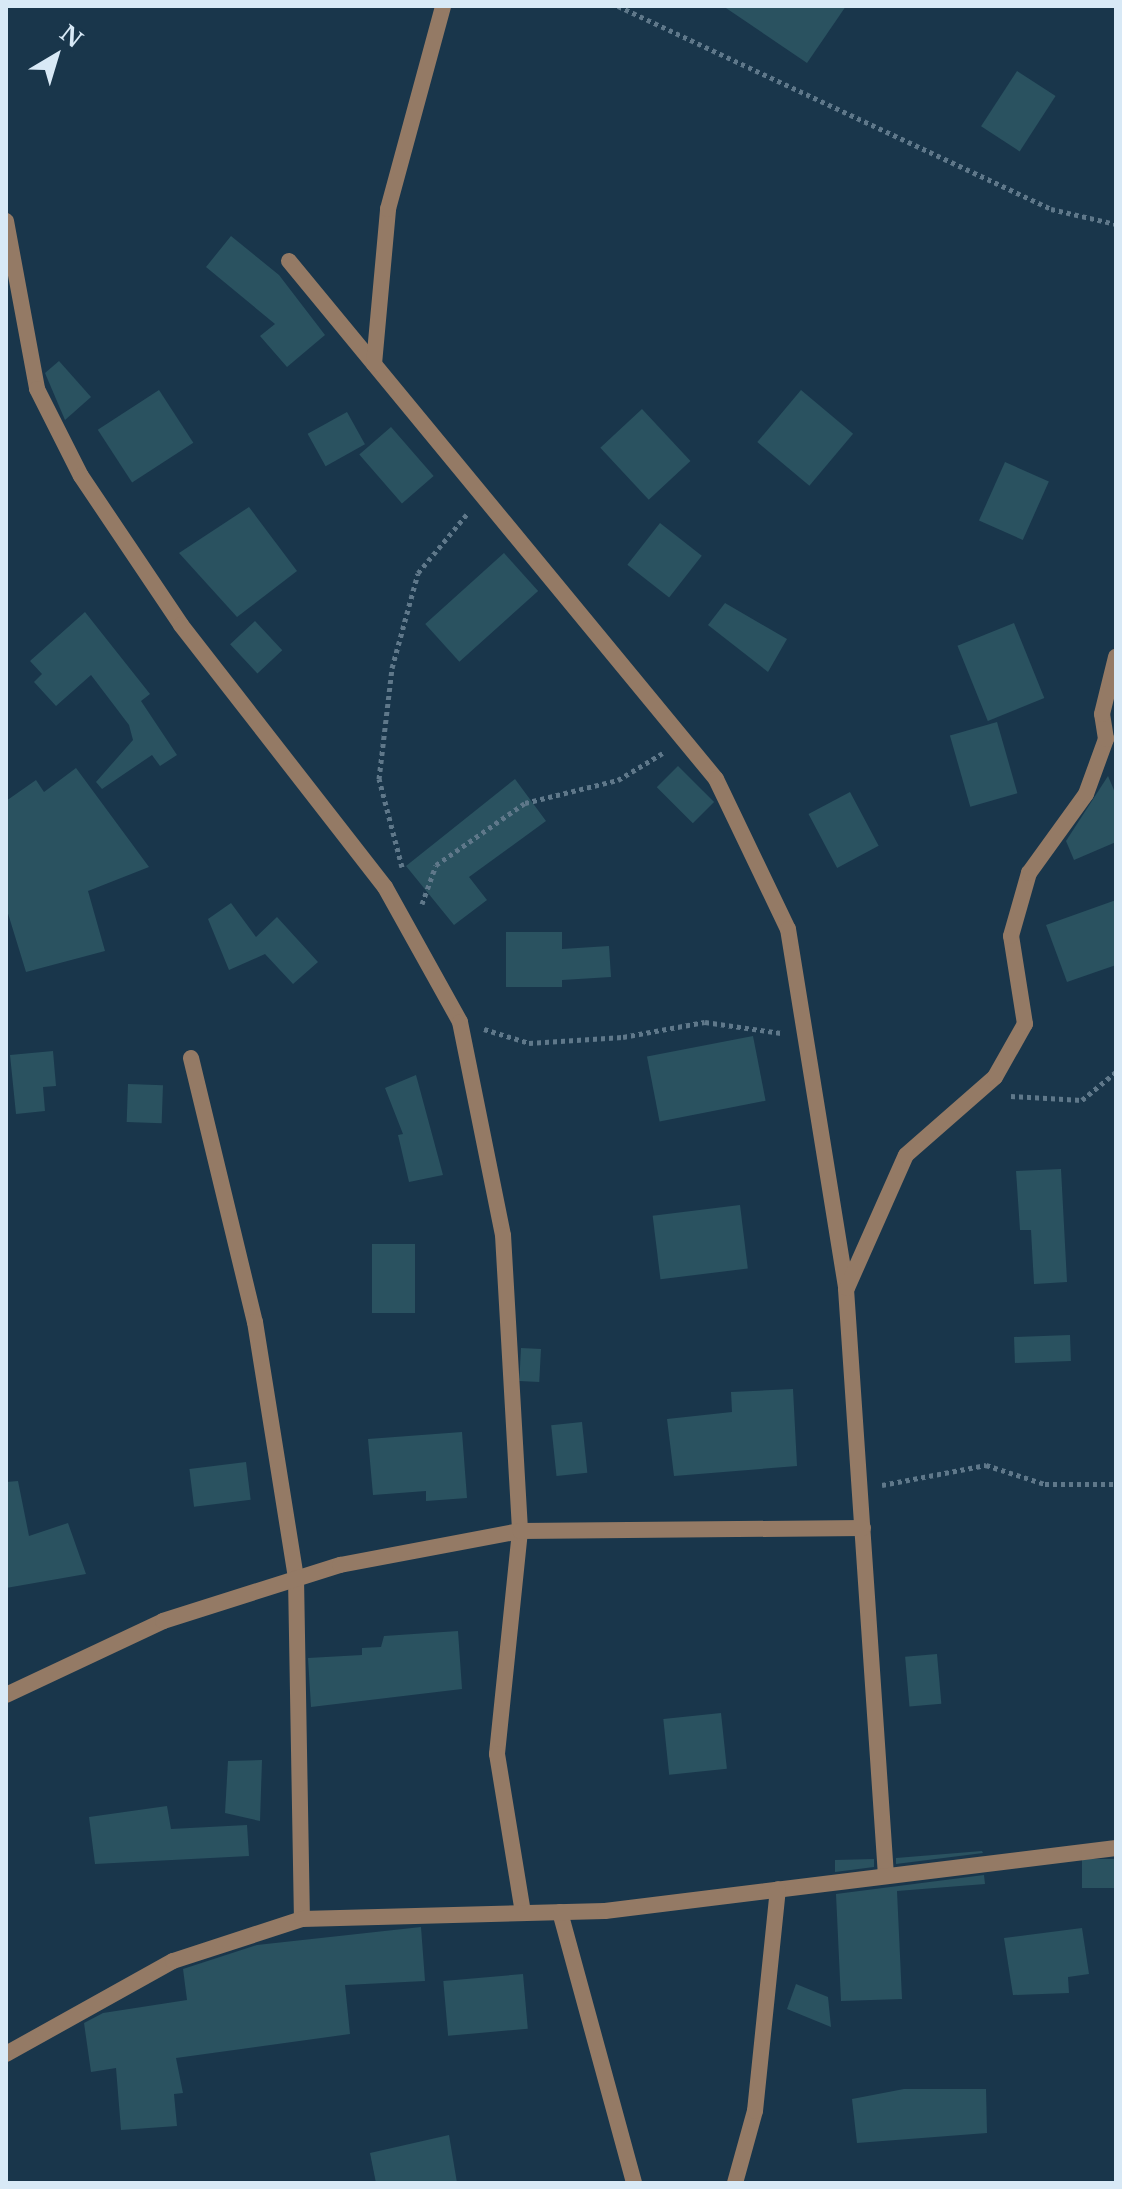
<!DOCTYPE html>
<style>
body{margin:0}
#map{position:relative;width:1122px;height:2189px;overflow:hidden;background:#19364b;font-family:"Libre Baskerville",serif}
div>[style]{position:absolute}
[style*='--x']{left:calc(var(--x)*1px);top:calc(var(--y)*1px);width:calc(var(--w)*1px);rotate:calc(var(--a)*1deg)}
.building>*{inset:0;background:#2a5260;transform-origin:0 0}
.path>*{height:5px;margin-top:-2.5px;transform-origin:0;background:repeating-linear-gradient(90deg,#5f788a 0 4px,transparent 0 8px)}
.street>*{height:16px;margin:-8px;padding:0 8px;transform-origin:8px;border-radius:8px;background:#947a65}
span{translate:-50% -50%;white-space:nowrap;text-align:center;line-height:1.15;-webkit-text-stroke:6px #19364b;paint-order:stroke}
.frame{position:absolute;inset:0;border:8px solid #d8e9f6;pointer-events:none}
.north{position:absolute;left:16px;top:16px;width:80px;height:80px;-webkit-text-stroke:6px #19364b;paint-order:stroke;rotate:38deg;font-size:22px;font-weight:700;line-height:32px;text-align:center;color:#d8e9f6}
.north::after{content:'';display:block;margin:auto;width:28px;height:36px;background:#d8e9f6;clip-path:polygon(50% 0,100% 100%,50% 72%,0 100%)}
</style>
<div id="map">
<div class="building">
<i style="clip-path:polygon(723px 6px,846px 6px,807px 63px)"></i>
<i style="left:1017px;top:71px;width:46px;height:66px;rotate:33deg"></i>
<i style="clip-path:polygon(231px 236px,279px 275px,325px 335px,287px 367px,260px 336px,275px 324px,206px 267px)"></i>
<i style="clip-path:polygon(59px 361px,91px 397px,65px 420px,45px 373px)"></i>
<i style="left:159px;top:390px;width:63px;height:73px;rotate:57deg"></i>
<i style="left:801px;top:390px;width:68px;height:68px;rotate:40deg"></i>
<i style="left:642px;top:409px;width:71px;height:57px;rotate:47deg"></i>
<i style="left:347px;top:412px;width:37px;height:45px;rotate:61deg"></i>
<i style="left:391px;top:427px;width:65px;height:42px;rotate:49deg"></i>
<i style="left:1005px;top:462px;width:48px;height:64px;rotate:24deg"></i>
<i style="clip-path:polygon(249px 507px,297px 571px,237px 617px,179px 553px)"></i>
<i style="left:660px;top:523px;width:53px;height:53px;rotate:38deg"></i>
<i style="left:504px;top:553px;width:51px;height:106px;rotate:48deg"></i>
<i style="clip-path:polygon(725px 603px,787px 639px,768px 672px,708px 625px)"></i>
<i style="clip-path:polygon(85px 612px,150px 694px,141px 701px,177px 755px,160px 766px,152px 755px,102px 789px,96px 782px,133px 740px,129px 725px,91px 675px,56px 706px,34px 682px,42px 674px,30px 661px)"></i>
<i style="left:255px;top:621px;width:40px;height:34px;rotate:47deg"></i>
<i style="left:1014px;top:623px;width:81px;height:61px;rotate:68deg"></i>
<i style="left:997px;top:722px;width:74px;height:49px;rotate:74deg"></i>
<i style="left:678px;top:766px;width:51px;height:30px;rotate:45deg"></i>
<i style="clip-path:polygon(76px 768px,149px 867px,88px 891px,105px 951px,26px 972px,6px 907px,6px 801px,36px 780px,44px 792px)"></i>
<i style="clip-path:polygon(1108px 776px,1116px 795px,1116px 842px,1074px 860px,1066px 841px)"></i>
<i style="clip-path:polygon(515px 779px,546px 821px,469px 877px,487px 900px,454px 925px,406px 866px)"></i>
<i style="left:850px;top:792px;width:61px;height:47px;rotate:62deg"></i>
<i style="clip-path:polygon(1116px 900px,1116px 965px,1067px 982px,1046px 925px)"></i>
<i style="clip-path:polygon(231px 903px,256px 937px,277px 917px,318px 962px,293px 984px,265px 954px,229px 970px,208px 919px)"></i>
<i style="clip-path:polygon(506px 932px,562px 932px,562px 949px,609px 946px,611px 977px,562px 980px,562px 987px,506px 987px)"></i>
<i style="left:753px;top:1036px;width:66px;height:108px;rotate:79deg"></i>
<i style="clip-path:polygon(53px 1051px,56px 1086px,43px 1087px,45px 1111px,16px 1114px,10px 1055px)"></i>
<i style="clip-path:polygon(416px 1075px,443px 1175px,409px 1182px,398px 1135px,403px 1134px,385px 1088px)"></i>
<i style="left:128px;top:1084px;width:35px;height:38px;rotate:2deg"></i>
<i style="clip-path:polygon(1061px 1169px,1067px 1282px,1034px 1284px,1031px 1230px,1020px 1230px,1016px 1171px)"></i>
<i style="left:740px;top:1205px;width:64px;height:88px;rotate:83deg"></i>
<i style="left:372px;top:1244px;width:43px;height:69px"></i>
<i style="left:1070px;top:1335px;width:26px;height:56px;rotate:88deg"></i>
<i style="left:521px;top:1348px;width:20px;height:33px;rotate:3deg"></i>
<i style="clip-path:polygon(793px 1389px,797px 1466px,674px 1476px,667px 1419px,732px 1412px,731px 1392px)"></i>
<i style="left:582px;top:1422px;width:51px;height:31px;rotate:84deg"></i>
<i style="clip-path:polygon(462px 1432px,467px 1498px,426px 1501px,426px 1491px,373px 1495px,368px 1439px)"></i>
<i style="left:246px;top:1462px;width:38px;height:57px;rotate:83deg"></i>
<i style="clip-path:polygon(18px 1481px,29px 1536px,68px 1523px,86px 1574px,6px 1588px,6px 1482px)"></i>
<i style="clip-path:polygon(458px 1631px,462px 1689px,311px 1707px,308px 1658px,362px 1655px,362px 1648px,381px 1647px,384px 1636px)"></i>
<i style="left:937px;top:1654px;width:50px;height:32px;rotate:85deg"></i>
<i style="left:721px;top:1713px;width:56px;height:58px;rotate:84deg"></i>
<i style="clip-path:polygon(262px 1760px,260px 1821px,225px 1813px,228px 1761px)"></i>
<i style="clip-path:polygon(167px 1806px,171px 1829px,247px 1825px,249px 1856px,95px 1864px,89px 1817px)"></i>
<i style="clip-path:polygon(982px 1851px,983px 1853px,896px 1864px,896px 1858px)"></i>
<i style="clip-path:polygon(874px 1859px,874px 1867px,835px 1872px,835px 1860px)"></i>
<i style="left:1116px;top:1859px;width:29px;height:34px;rotate:90deg"></i>
<i style="clip-path:polygon(984px 1875px,985px 1884px,897px 1891px,902px 1999px,841px 2001px,836px 1894px)"></i>
<i style="clip-path:polygon(421px 1927px,425px 1981px,345px 1985px,350px 2034px,176px 2058px,183px 2093px,174px 2094px,177px 2126px,121px 2130px,116px 2068px,91px 2072px,84px 2023px,103px 2013px,187px 2000px,183px 1969px,257px 1945px)"></i>
<i style="clip-path:polygon(1082px 1928px,1089px 1974px,1068px 1977px,1069px 1993px,1013px 1995px,1004px 1938px)"></i>
<i style="left:523px;top:1974px;width:55px;height:80px;rotate:85deg"></i>
<i style="clip-path:polygon(796px 1984px,828px 1997px,831px 2027px,787px 2009px)"></i>
<i style="clip-path:polygon(904px 2089px,986px 2089px,987px 2133px,857px 2143px,852px 2099px)"></i>
<i style="clip-path:polygon(449px 2135px,457px 2183px,376px 2183px,370px 2153px)"></i>
</div>
<div class="path">
<i style="--x:618;--y:6;--w:478;--a:25.1"></i>
<i style="--x:1051;--y:209;--w:67;--a:13"></i>
<i style="--x:402;--y:867;--w:91;--a:-104.6"></i>
<i style="--x:379;--y:779;--w:112;--a:-83.3"></i>
<i style="--x:392;--y:668;--w:98;--a:-74.7"></i>
<i style="--x:418;--y:573;--w:77;--a:-50.3"></i>
<i style="--x:422;--y:904;--w:41;--a:-70.3"></i>
<i style="--x:436;--y:865;--w:108;--a:-34.9"></i>
<i style="--x:525;--y:803;--w:96;--a:-13.9"></i>
<i style="--x:618;--y:780;--w:52;--a:-31"></i>
<i style="--x:484;--y:1029;--w:47;--a:17.3"></i>
<i style="--x:529;--y:1043;--w:94;--a:-3.7"></i>
<i style="--x:623;--y:1037;--w:83;--a:-10.4"></i>
<i style="--x:705;--y:1022;--w:77;--a:8.2"></i>
<i style="--x:1011;--y:1096;--w:71;--a:3.2"></i>
<i style="--x:1082;--y:1100;--w:44;--a:-39.5"></i>
<i style="--x:882;--y:1485;--w:106;--a:-10.9"></i>
<i style="--x:986;--y:1465;--w:62;--a:17.9"></i>
<i style="--x:1045;--y:1484;--w:71;--a:0"></i>
</div>
<div class="street">
<i style="--x:6;--y:221;--w:171;--a:79.5"></i>
<i style="--x:37;--y:389;--w:97;--a:63.2"></i>
<i style="--x:81;--y:476;--w:179;--a:56.1"></i>
<i style="--x:181;--y:625;--w:332;--a:52.1"></i>
<i style="--x:385;--y:887;--w:154;--a:60.9"></i>
<i style="--x:460;--y:1022;--w:217;--a:78.6"></i>
<i style="--x:503;--y:1235;--w:296;--a:86.7"></i>
<i style="--x:520;--y:1531;--w:224;--a:95.9"></i>
<i style="--x:497;--y:1754;--w:161;--a:80.7"></i>
<i style="--x:289;--y:261;--w:671;--a:50.5"></i>
<i style="--x:716;--y:779;--w:166;--a:64.4"></i>
<i style="--x:788;--y:929;--w:365;--a:80.8"></i>
<i style="--x:846;--y:1289;--w:588;--a:86.1"></i>
<i style="--x:374;--y:364;--w:156;--a:-84.8"></i>
<i style="--x:388;--y:209;--w:210;--a:-74.8"></i>
<i style="--x:191;--y:1058;--w:272;--a:76.4"></i>
<i style="--x:255;--y:1322;--w:259;--a:80.9"></i>
<i style="--x:296;--y:1578;--w:341;--a:89"></i>
<i style="--x:847;--y:1288;--w:145;--a:-66.1"></i>
<i style="--x:906;--y:1155;--w:118;--a:-41.2"></i>
<i style="--x:995;--y:1077;--w:61;--a:-60.5"></i>
<i style="--x:1025;--y:1024;--w:89;--a:-99"></i>
<i style="--x:1011;--y:936;--w:66;--a:-74.1"></i>
<i style="--x:1029;--y:873;--w:97;--a:-54.2"></i>
<i style="--x:1086;--y:794;--w:59;--a:-70"></i>
<i style="--x:1106;--y:739;--w:25;--a:-99"></i>
<i style="--x:1102;--y:714;--w:59;--a:-76.2"></i>
<i style="--x:6;--y:1695;--w:174;--a:-25.2"></i>
<i style="--x:163;--y:1621;--w:186;--a:-17.6"></i>
<i style="--x:340;--y:1565;--w:183;--a:-10.7"></i>
<i style="--x:520;--y:1531;--w:343;--a:-0.5"></i>
<i style="--x:560;--y:1912;--w:281;--a:74.7"></i>
<i style="--x:6;--y:2054;--w:191;--a:-29.1"></i>
<i style="--x:173;--y:1961;--w:136;--a:-18"></i>
<i style="--x:302;--y:1919;--w:303;--a:-1.5"></i>
<i style="--x:605;--y:1911;--w:515;--a:-7.03"></i>
<i style="--x:735;--y:2183;--w:75;--a:-74.5"></i>
<i style="--x:755;--y:2111;--w:223;--a:-84.1"></i>
</div>
<div class="frame"></div>
<div class="north">N</div>
</div>
